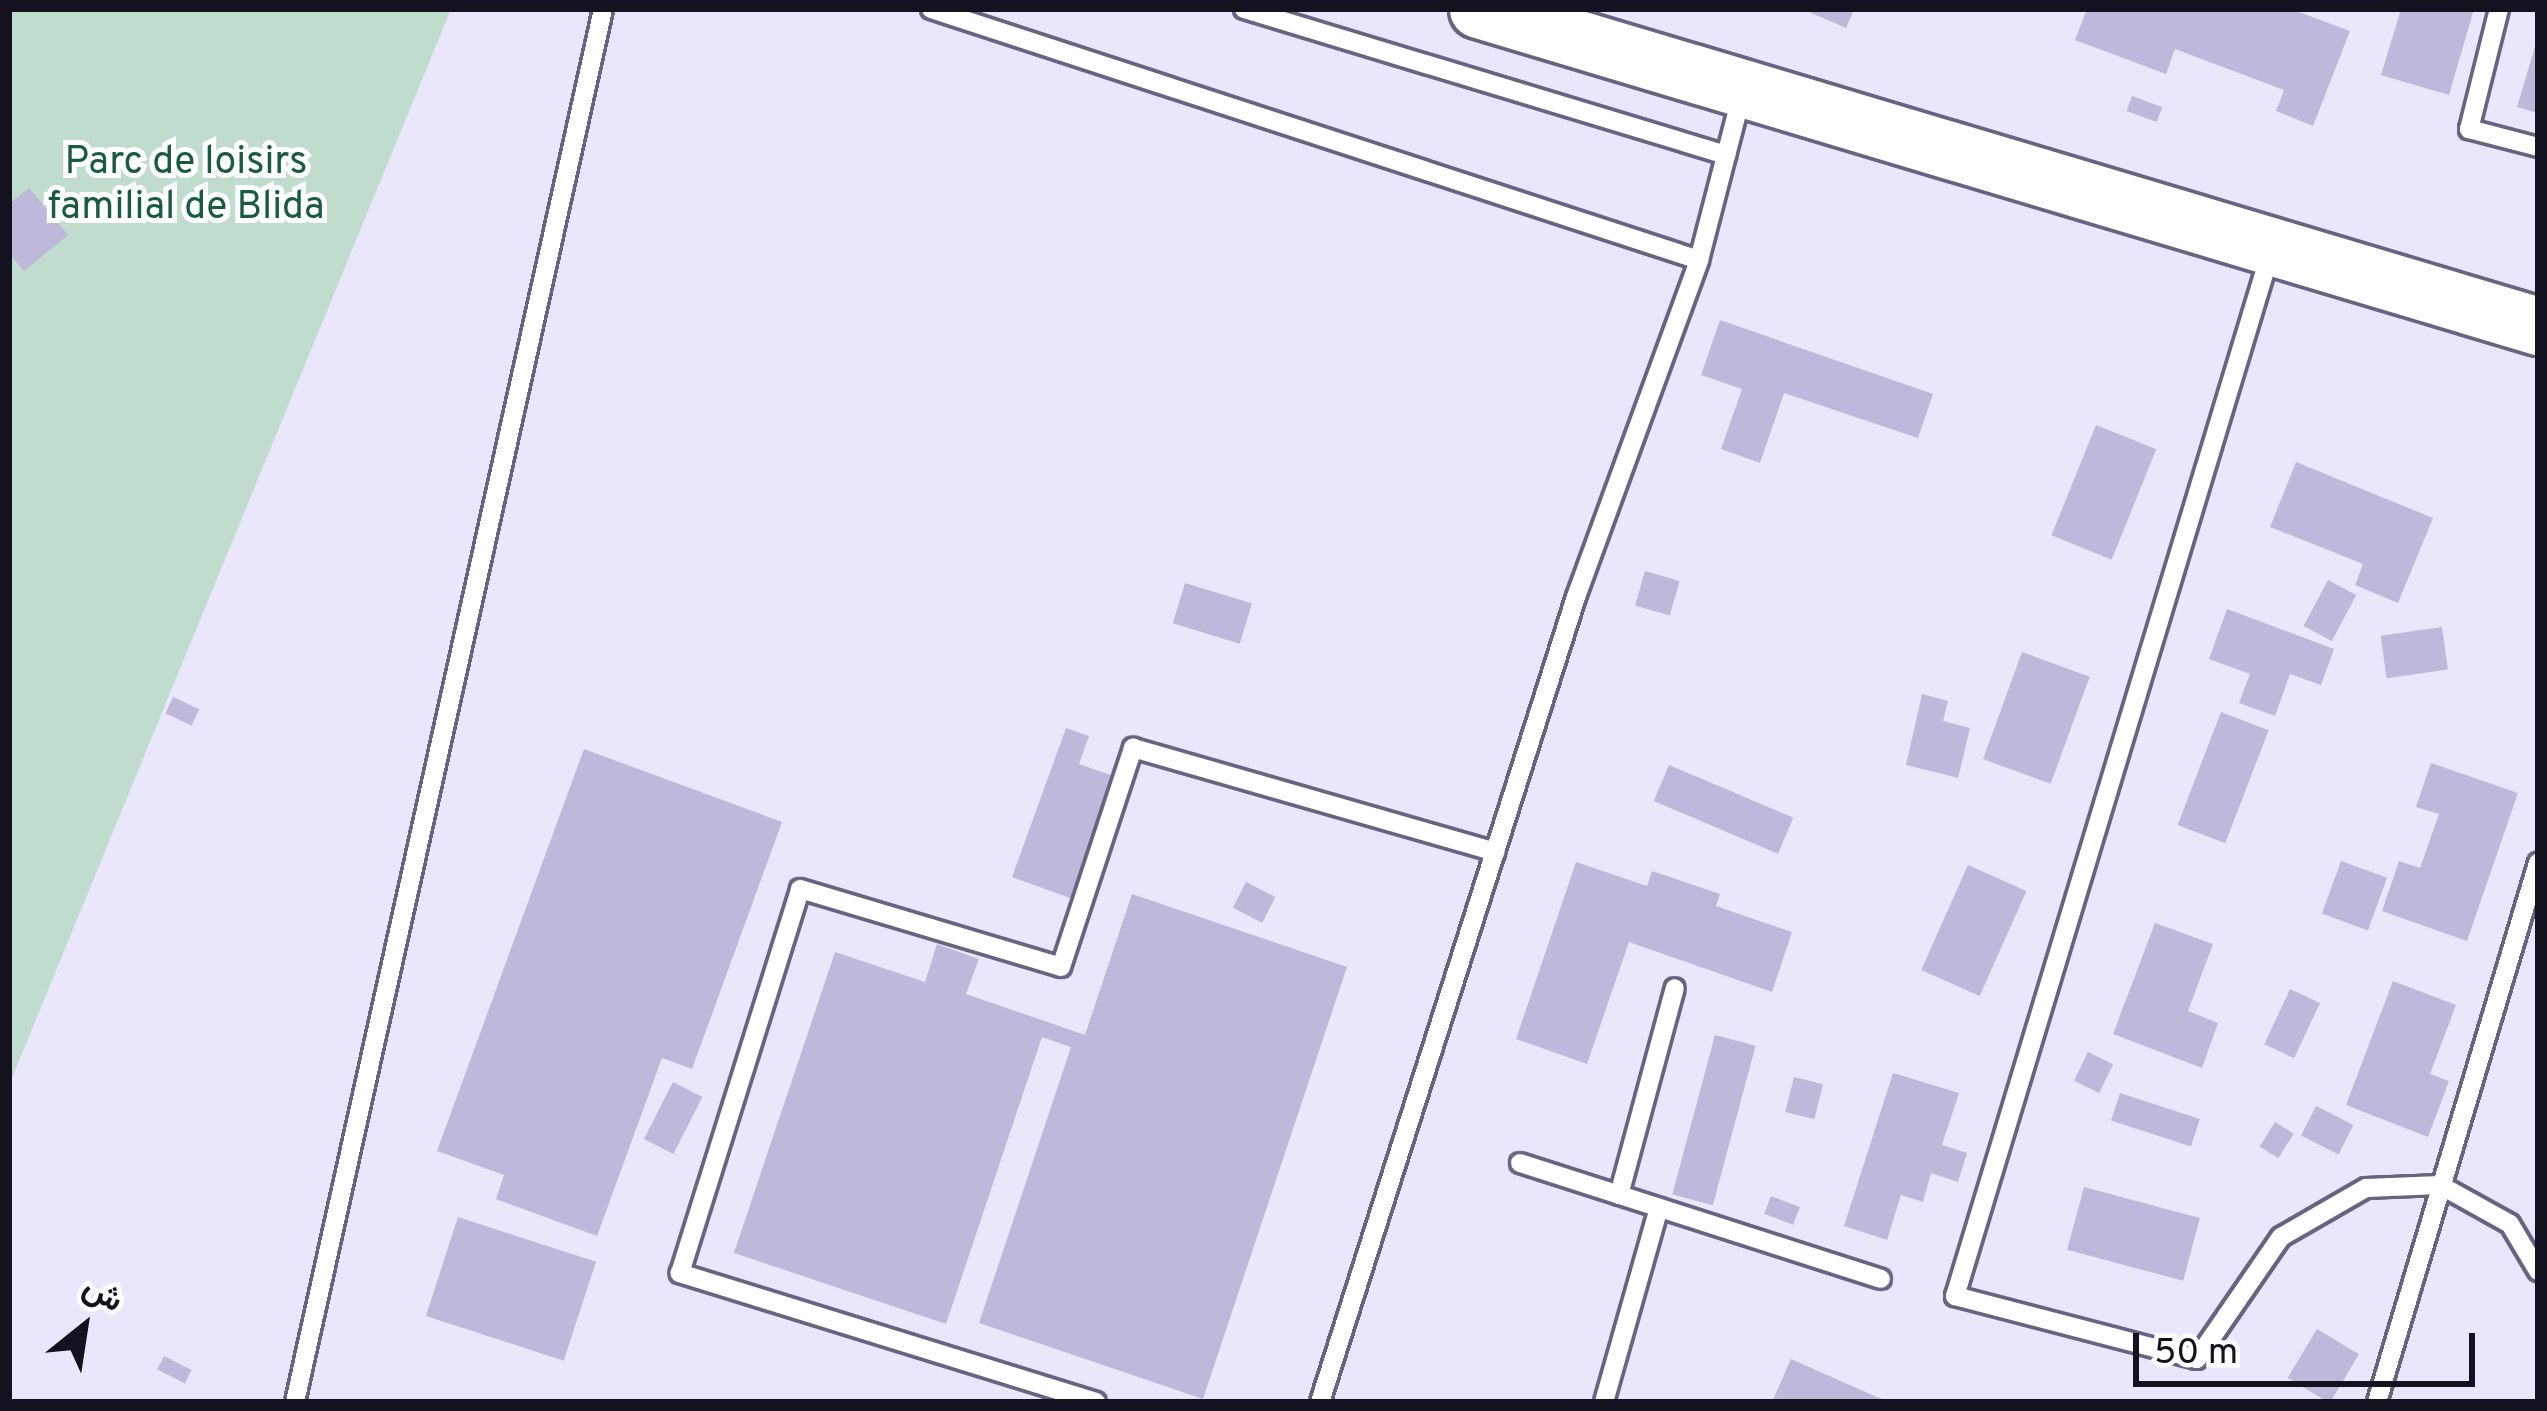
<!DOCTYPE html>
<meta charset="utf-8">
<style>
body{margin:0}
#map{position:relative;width:2547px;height:1411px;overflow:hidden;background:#eae6fc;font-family:Overpass,Vazirmatn,sans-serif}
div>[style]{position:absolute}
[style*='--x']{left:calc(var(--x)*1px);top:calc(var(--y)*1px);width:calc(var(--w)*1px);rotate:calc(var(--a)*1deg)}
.green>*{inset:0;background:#bfdccc}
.building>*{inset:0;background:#beb8db;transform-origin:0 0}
.roads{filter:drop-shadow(3px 0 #696382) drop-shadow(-3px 0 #696382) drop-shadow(0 3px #696382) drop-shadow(0 -3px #696382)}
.service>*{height:18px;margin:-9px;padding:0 9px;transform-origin:9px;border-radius:9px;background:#fff}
.primary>*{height:57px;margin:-28.5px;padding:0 28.5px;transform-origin:28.5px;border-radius:28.5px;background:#fff}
span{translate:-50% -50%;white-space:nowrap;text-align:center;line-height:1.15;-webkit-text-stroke:10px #fff;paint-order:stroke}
.park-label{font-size:39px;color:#195b3f}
.frame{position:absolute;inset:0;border:12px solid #14121e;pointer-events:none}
.north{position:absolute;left:24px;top:1267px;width:120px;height:120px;-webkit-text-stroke:9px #fff;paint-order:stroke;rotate:30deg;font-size:33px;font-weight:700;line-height:48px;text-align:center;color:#14121e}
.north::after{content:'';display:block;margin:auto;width:42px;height:54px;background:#14121e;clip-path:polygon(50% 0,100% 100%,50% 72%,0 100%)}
.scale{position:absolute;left:2133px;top:1333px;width:342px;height:54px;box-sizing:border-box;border:6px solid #14121e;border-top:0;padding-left:15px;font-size:36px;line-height:42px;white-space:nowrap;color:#14121e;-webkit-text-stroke:9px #fff;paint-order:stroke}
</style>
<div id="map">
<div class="green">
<i style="clip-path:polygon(9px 9px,451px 9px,9px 1085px)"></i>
</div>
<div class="building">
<i style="clip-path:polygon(1802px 9px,1854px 9px,1846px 28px)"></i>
<i style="clip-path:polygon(2087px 9px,2291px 9px,2350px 31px,2313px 126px,2276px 111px,2284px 90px,2175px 49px,2166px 74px,2075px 40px)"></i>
<i style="clip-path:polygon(2401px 9px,2474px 9px,2449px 95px,2381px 75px)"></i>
<i style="clip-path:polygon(2537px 40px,2538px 40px,2538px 113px,2517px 107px)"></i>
<i style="left:2132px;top:96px;width:32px;height:16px;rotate:20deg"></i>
<i style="clip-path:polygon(29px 188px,68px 235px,24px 271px,9px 253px,9px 204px)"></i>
<i style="clip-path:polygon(1720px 320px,1933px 394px,1918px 438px,1784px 393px,1760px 463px,1721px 449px,1742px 389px,1701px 375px)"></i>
<i style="left:2096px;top:425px;width:65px;height:119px;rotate:22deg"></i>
<i style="clip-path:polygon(2296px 462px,2433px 518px,2398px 603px,2355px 585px,2363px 564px,2270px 527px)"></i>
<i style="left:1645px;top:571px;width:36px;height:36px;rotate:16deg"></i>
<i style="left:2328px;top:580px;width:32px;height:52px;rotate:28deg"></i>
<i style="left:1185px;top:583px;width:70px;height:42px;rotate:17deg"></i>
<i style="clip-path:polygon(2227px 609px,2334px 649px,2321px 685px,2290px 674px,2275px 716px,2239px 703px,2250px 674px,2209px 659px)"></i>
<i style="left:2442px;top:627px;width:43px;height:62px;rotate:82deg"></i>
<i style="left:2022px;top:652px;width:72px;height:114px;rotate:20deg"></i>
<i style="clip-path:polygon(1922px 694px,1948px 701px,1943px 721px,1970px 728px,1958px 778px,1906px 765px)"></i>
<i style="left:173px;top:697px;width:29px;height:18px;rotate:25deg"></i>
<i style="left:2221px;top:712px;width:51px;height:121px;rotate:21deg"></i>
<i style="clip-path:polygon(1066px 728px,1089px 736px,1079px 764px,1116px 777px,1073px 899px,1012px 877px)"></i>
<i style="clip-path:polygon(584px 749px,782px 822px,692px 1069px,662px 1058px,597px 1236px,496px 1199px,504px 1175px,437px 1151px)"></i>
<i style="clip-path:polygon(2431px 763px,2518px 793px,2467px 941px,2382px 911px,2399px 861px,2420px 868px,2439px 814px,2416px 807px)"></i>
<i style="left:1669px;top:765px;width:135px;height:39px;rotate:23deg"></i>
<i style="left:2341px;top:861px;width:49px;height:56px;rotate:20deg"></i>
<i style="clip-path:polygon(1576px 862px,1647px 886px,1652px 871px,1720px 894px,1716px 906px,1792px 932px,1772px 992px,1629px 942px,1587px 1064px,1516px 1039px)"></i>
<i style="left:1968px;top:865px;width:64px;height:115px;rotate:24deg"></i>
<i style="left:1246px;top:882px;width:33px;height:29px;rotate:27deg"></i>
<i style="clip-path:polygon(1132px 894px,1347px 967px,1203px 1399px,979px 1323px,1071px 1047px,1042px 1037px,946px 1324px,734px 1253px,835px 952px,925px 982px,937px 944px,979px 959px,966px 994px,1085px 1035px)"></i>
<i style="clip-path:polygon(2155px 923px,2213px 944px,2188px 1011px,2218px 1023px,2202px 1068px,2113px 1034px)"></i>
<i style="clip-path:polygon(2393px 981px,2456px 1005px,2430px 1074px,2449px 1081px,2428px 1137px,2346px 1105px)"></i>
<i style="left:2290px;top:989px;width:33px;height:61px;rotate:25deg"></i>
<i style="left:1715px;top:1035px;width:42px;height:165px;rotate:15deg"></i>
<i style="left:2088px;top:1052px;width:28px;height:32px;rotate:26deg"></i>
<i style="clip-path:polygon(1893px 1073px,1959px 1093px,1942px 1145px,1967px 1153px,1958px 1182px,1931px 1173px,1923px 1202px,1901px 1195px,1887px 1240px,1844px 1226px)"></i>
<i style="left:1794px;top:1077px;width:30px;height:36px;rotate:14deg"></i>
<i style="left:673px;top:1082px;width:33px;height:64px;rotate:27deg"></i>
<i style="left:2120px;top:1093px;width:84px;height:29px;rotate:18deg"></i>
<i style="left:2316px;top:1106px;width:42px;height:33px;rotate:27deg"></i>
<i style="left:2275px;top:1122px;width:22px;height:29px;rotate:32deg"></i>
<i style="left:2084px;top:1187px;width:120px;height:65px;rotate:15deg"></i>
<i style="left:1771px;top:1196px;width:31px;height:19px;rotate:21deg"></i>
<i style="left:458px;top:1217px;width:145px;height:104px;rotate:18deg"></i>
<i style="left:2317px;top:1329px;width:49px;height:57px;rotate:31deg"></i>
<i style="left:164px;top:1356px;width:31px;height:15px;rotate:27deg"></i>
<i style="clip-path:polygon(1791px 1359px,1888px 1402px,1772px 1402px)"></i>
</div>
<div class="roads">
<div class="service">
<i style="--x:931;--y:9;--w:808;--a:18.1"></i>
<i style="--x:1244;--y:9;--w:504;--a:16.85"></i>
<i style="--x:2499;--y:9;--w:124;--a:104"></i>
<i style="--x:2469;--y:129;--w:71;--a:14.6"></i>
<i style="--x:2271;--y:251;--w:1092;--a:106.82"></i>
<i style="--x:1955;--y:1296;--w:250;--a:14.6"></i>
<i style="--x:2197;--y:1359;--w:148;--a:-55.5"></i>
<i style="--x:2281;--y:1237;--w:98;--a:-30"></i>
<i style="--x:2366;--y:1188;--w:74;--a:-2.3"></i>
<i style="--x:2440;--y:1185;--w:80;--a:29.1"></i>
<i style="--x:2510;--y:1224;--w:55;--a:59.2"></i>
<i style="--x:1520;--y:1163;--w:379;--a:17.8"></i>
<i style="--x:1619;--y:1195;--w:214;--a:-74.9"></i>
<i style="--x:295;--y:1402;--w:1427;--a:-77.53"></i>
<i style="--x:1096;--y:1402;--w:436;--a:-162.8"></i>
<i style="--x:680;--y:1273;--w:402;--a:-72.6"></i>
<i style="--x:800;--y:889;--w:272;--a:16.6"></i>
<i style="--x:1061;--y:967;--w:231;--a:-71.8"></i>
<i style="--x:1133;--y:748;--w:377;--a:16"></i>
<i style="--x:1320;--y:1402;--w:845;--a:-72.36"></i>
<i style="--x:1576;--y:597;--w:359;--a:-69.9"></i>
<i style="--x:1699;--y:260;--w:171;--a:-75.5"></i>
<i style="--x:1604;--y:1402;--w:202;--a:-74.2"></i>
<i style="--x:2377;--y:1402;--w:563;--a:-73.37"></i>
</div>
<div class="primary">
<i style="--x:1478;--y:9;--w:1106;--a:16.65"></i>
</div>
</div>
<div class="park-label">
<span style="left:186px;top:187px">Parc de loisirs<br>familial de Blida</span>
</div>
<div class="frame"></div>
<div class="north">ش</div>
<div class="scale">50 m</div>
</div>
